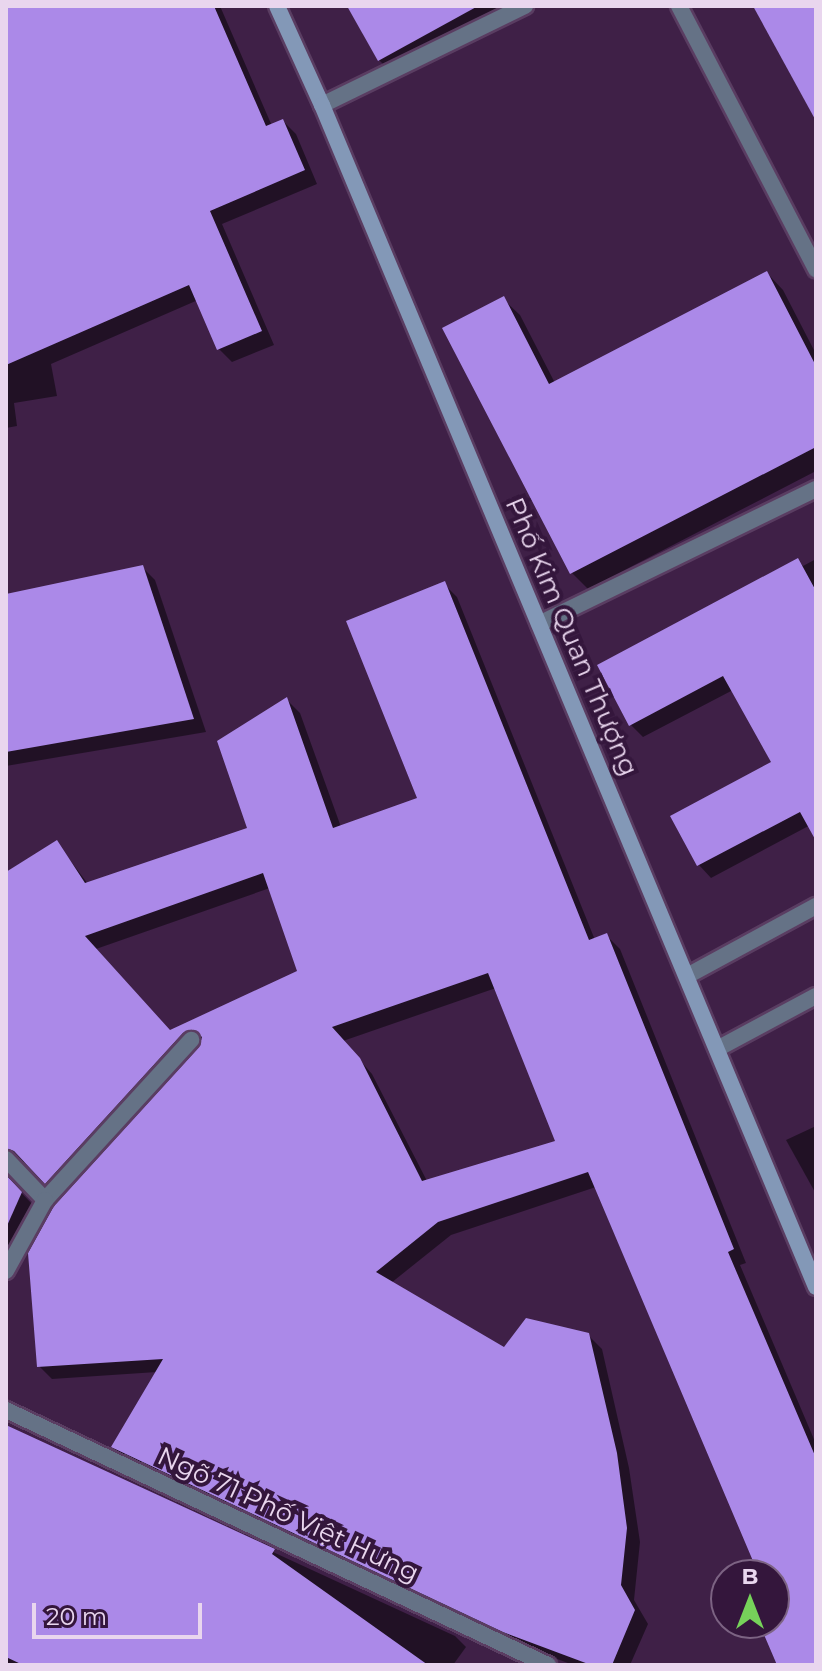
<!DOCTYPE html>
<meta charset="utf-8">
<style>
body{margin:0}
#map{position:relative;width:822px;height:1671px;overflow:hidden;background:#3f2047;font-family:Montserrat,sans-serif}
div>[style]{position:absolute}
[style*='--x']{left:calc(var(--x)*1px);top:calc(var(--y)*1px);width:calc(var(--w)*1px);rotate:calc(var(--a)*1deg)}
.shadow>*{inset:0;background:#0007}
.building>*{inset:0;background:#ab89e8}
.roads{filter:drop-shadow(2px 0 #5a3d62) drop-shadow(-2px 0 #5a3d62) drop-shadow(0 2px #5a3d62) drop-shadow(0 -2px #5a3d62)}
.street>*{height:16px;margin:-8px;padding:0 8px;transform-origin:8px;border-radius:8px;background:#657286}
.secondary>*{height:16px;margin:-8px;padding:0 8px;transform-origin:8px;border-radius:8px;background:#8398b7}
span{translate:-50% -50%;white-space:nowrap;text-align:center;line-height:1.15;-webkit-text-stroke:8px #34163c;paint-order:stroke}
.street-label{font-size:26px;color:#e9d6ee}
.frame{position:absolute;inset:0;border:8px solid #e9d6ee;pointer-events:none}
.north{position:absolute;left:710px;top:1559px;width:80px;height:80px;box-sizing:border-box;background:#34163c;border:2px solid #7c6383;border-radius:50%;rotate:0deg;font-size:22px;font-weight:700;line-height:32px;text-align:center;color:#e9d6ee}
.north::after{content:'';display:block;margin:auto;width:28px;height:36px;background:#76d25a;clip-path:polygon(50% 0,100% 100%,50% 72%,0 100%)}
.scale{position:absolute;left:32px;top:1603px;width:170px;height:36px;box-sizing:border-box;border:4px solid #e9d6ee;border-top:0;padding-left:10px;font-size:24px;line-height:28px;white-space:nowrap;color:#e9d6ee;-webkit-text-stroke:6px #34163c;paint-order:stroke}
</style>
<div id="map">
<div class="shadow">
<i style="clip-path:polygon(6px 6px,220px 6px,272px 126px,283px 121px,296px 134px,317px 184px,222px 224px,274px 345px,232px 362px,219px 349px,198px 300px,51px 364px,57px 396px,14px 403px,17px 426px,6px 428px)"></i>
<i style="clip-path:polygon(349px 6px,522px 6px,395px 76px,379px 60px)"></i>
<i style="clip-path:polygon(767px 273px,783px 290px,816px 354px,816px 471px,588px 589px,572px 573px,503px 299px,520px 315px,555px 383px)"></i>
<i style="clip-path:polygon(816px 559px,816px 822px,711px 878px,699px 865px,673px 816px,774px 763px,733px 690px,643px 737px,631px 725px,599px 666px,797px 560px,803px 566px)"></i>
<i style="clip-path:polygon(142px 567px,155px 580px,206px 732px,6px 766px,6px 597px)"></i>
<i style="clip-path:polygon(evenodd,444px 584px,457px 597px,595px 940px,607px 936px,620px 949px,746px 1263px,740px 1265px,816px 1444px,816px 1665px,780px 1665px,762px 1623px,774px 1623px,774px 1575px,741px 1575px,755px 1562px,596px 1187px,451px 1235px,391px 1283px,505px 1350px,588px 1335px,602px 1349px,629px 1468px,640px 1542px,634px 1600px,648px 1624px,630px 1665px,573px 1665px,518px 1644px,485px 1625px,483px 1628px,126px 1460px,113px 1447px,157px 1372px,52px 1379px,39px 1366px,202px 1044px,196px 1045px,59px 1196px,28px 1163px,19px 1161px,10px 1165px,10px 1181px,34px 1206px,6px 1270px,6px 874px,57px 843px,88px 884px,249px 829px,287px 700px,300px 713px,341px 827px,420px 799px,444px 584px,270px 888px,300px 972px,170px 1032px,96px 949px,270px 888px,444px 584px,496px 988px,557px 1142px,427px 1181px,372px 1074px,343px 1041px,496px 988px)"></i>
<i style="clip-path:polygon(816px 1126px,816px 1194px,786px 1140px)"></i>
<i style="clip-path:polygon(6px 1429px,455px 1636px,466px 1647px,453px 1665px,13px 1665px,6px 1662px)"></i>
</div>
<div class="building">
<i style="clip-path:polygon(6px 6px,214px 6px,266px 126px,283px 119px,305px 170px,210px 211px,262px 331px,217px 350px,189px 285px,6px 365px)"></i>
<i style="clip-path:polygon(347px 6px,478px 6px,378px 61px)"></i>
<i style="clip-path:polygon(753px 6px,816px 6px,816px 121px)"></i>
<i style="clip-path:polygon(767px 271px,816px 366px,816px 447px,570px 574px,442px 328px,504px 296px,549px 384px)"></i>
<i style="clip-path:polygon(798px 558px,816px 591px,816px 841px,800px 812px,697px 866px,670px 816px,771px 762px,723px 676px,629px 726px,597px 665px)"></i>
<i style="clip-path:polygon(143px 565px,194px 719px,6px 752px,6px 594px)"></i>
<i style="clip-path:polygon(evenodd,445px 581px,589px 940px,607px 933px,734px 1249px,728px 1252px,816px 1458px,816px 1665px,777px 1665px,759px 1623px,774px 1623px,774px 1575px,739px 1575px,736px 1568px,753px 1561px,588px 1172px,438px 1222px,376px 1272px,504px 1347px,526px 1318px,589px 1333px,617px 1453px,627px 1528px,621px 1585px,635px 1610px,612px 1665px,591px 1665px,503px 1632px,111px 1447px,163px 1359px,37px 1367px,28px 1253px,54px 1206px,199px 1047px,202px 1037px,194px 1030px,183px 1033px,45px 1184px,14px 1151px,6px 1148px,6px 872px,57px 840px,85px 883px,247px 828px,217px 741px,287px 697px,333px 828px,417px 798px,346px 621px,445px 581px,263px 873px,297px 971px,170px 1030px,85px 936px,263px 873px,445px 581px,488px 973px,555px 1141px,422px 1181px,360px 1058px,332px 1027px,488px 973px)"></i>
<i style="clip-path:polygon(6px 1175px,22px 1192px,6px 1228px)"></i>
<i style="clip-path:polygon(6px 1425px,275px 1549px,272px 1554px,428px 1665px,23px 1665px,6px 1657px)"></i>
</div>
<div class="roads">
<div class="street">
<i style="--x:679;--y:6;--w:297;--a:62.5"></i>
<i style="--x:322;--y:105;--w:226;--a:-26"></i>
<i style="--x:539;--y:624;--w:308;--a:-26"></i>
<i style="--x:687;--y:976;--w:147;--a:-28.5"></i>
<i style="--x:717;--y:1049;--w:112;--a:-28.2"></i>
<i style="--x:6;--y:1159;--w:57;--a:46.4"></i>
<i style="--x:45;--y:1200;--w:217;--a:-47.6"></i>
<i style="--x:6;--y:1271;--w:81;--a:-61.2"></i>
<i style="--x:6;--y:1410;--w:599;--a:25.2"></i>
</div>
<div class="secondary">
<i style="--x:277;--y:6;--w:109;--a:65.6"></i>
<i style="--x:322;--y:105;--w:1281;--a:67.32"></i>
</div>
</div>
<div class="street-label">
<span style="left:571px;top:637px;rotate:67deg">Phố Kim Quan Thượng</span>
<span style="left:288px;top:1515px;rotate:25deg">Ngõ 71 Phố Việt Hưng</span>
</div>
<div class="frame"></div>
<div class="north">B</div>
<div class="scale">20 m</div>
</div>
